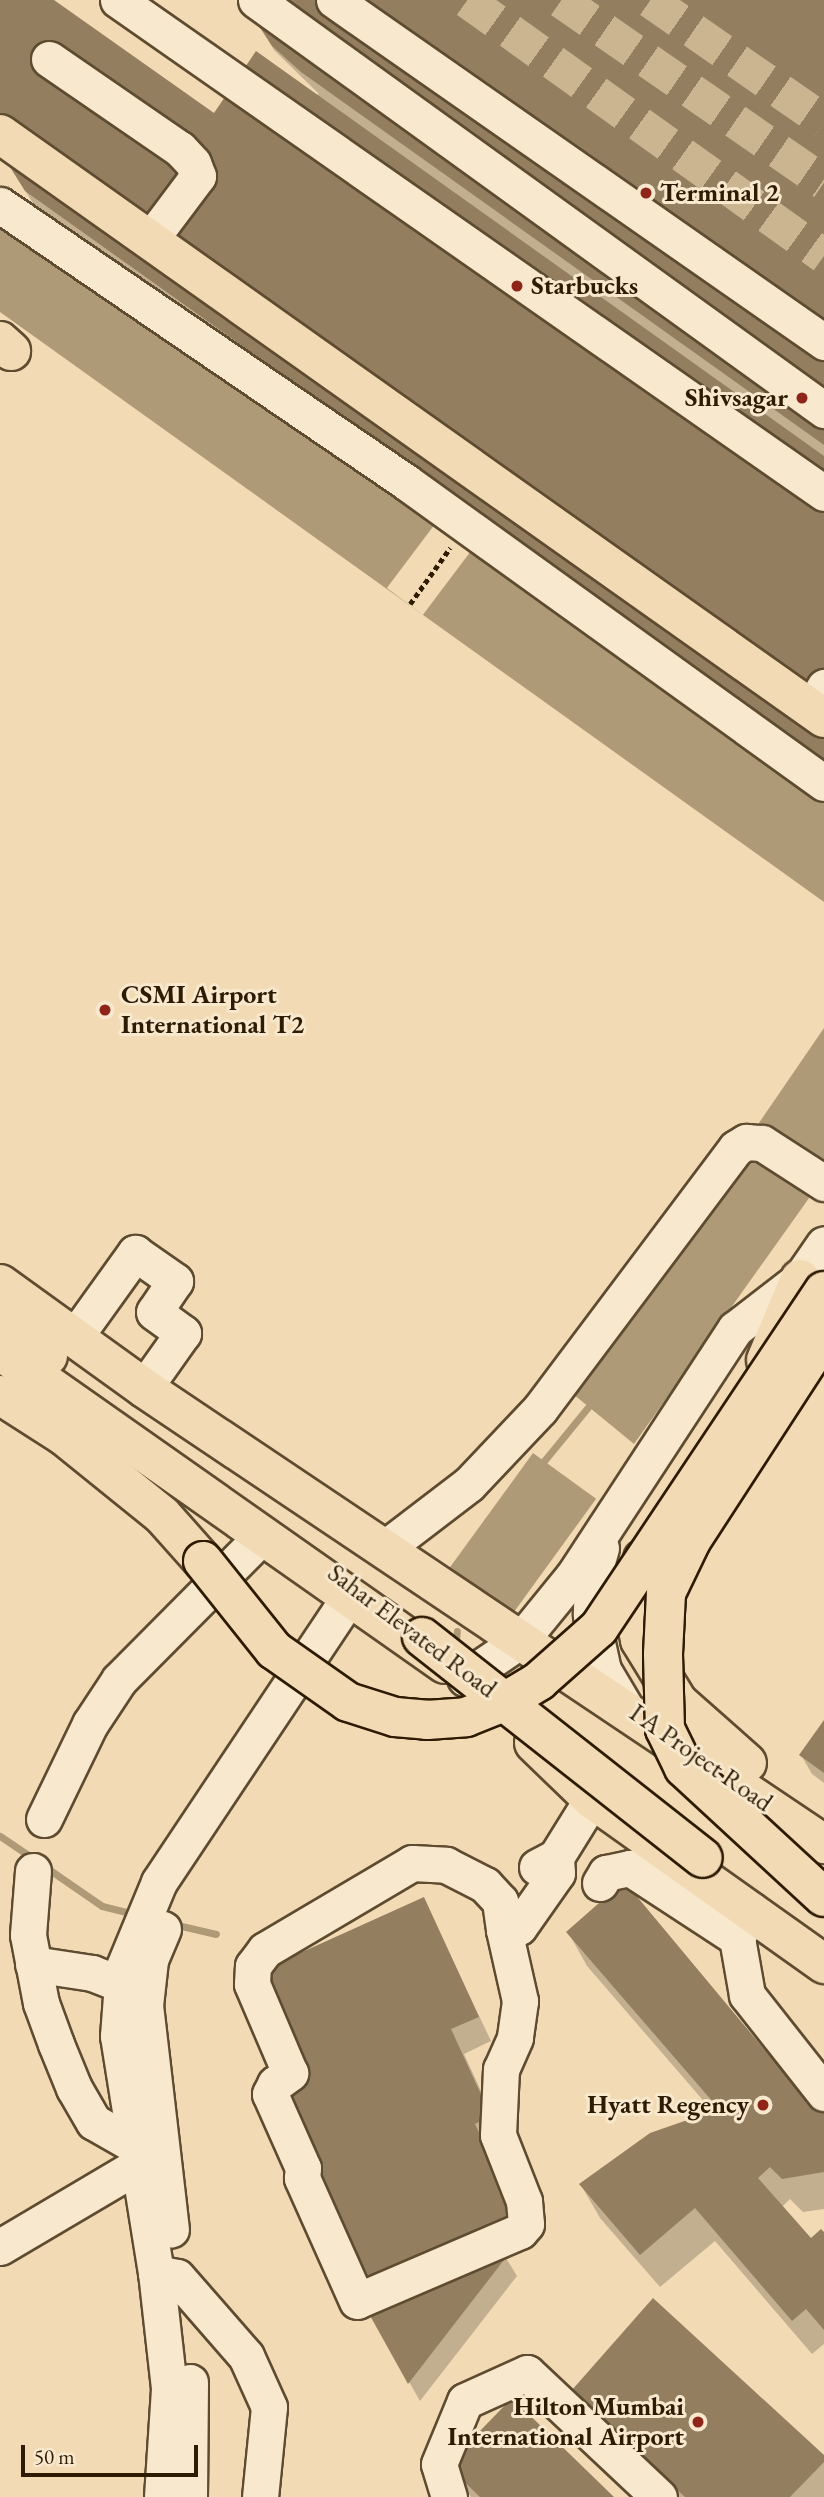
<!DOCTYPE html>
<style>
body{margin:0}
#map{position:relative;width:824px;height:2497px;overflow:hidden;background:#f2dbb4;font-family:"EB Garamond",serif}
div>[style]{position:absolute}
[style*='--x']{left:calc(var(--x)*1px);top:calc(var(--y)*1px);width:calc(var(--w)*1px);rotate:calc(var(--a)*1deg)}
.water>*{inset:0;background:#af9a78;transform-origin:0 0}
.pier>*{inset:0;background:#f2dbb4;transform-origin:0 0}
.shadow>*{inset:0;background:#0003}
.stream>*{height:7px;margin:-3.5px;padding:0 3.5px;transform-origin:3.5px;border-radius:3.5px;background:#af9a78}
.building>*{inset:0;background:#937f60}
.minor-tunnel>*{height:35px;margin-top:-17.5px;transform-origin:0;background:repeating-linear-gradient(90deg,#cbb591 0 35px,transparent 0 53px)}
.path>*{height:4.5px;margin-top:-2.25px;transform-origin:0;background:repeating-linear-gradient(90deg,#2d1b04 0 5px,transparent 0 8.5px)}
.roads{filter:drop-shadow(2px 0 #5e4b30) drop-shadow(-2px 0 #5e4b30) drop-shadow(0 2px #5e4b30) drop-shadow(0 -2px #5e4b30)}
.minor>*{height:35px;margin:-17.5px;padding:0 17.5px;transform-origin:17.5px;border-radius:17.5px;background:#f7e8ce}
.major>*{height:38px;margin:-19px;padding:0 19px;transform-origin:19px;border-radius:19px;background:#f2dbb4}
.bridges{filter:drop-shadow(2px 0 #2d1b04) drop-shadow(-2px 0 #2d1b04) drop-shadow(0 2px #2d1b04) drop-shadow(0 -2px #2d1b04)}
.major-bridge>*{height:38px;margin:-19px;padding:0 19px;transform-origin:19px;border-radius:19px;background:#f2dbb4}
.dots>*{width:19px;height:19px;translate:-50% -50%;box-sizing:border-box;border:4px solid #f7e8ce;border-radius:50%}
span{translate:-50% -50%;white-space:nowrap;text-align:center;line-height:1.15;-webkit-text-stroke:6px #f7e8ce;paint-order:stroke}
.poi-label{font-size:26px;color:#2d1b04;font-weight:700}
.left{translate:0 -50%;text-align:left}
.right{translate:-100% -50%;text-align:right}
.street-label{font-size:26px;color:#2d1b04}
.scale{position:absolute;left:21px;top:2445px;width:177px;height:32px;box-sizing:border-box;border:4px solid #2d1b04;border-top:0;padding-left:9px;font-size:21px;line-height:24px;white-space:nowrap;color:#2d1b04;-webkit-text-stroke:5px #f7e8ce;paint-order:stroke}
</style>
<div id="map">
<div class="water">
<i style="clip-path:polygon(11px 217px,824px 796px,824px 902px,0 312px,0 230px)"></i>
<i style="clip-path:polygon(824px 1028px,824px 1177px,634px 1444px,573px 1394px)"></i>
<i style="left:533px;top:1453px;width:78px;height:145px;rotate:36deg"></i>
</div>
<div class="pier">
<i style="left:438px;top:520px;width:45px;height:85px;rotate:37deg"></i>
</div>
<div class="shadow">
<i style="clip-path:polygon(0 0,51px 0,215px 115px,319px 94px,274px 50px,245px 0,824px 0,824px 774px,41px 216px,0 150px)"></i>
<i style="clip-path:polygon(824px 1723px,824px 1783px,812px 1774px,801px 1755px)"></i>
<i style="clip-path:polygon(424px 1899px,491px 2041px,464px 2054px,504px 2141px,487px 2148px,532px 2246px,506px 2258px,517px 2276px,420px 2401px,373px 2318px)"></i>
<i style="clip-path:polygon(568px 1932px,814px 2111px,824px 2104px,824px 2209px,803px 2212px,790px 2199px,782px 2207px,810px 2241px,824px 2235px,824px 2344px,812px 2354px,715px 2241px,660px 2287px,600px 2218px,581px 2185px,714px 2113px,587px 1966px)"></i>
<i style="clip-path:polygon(574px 2390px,824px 2457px,824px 2497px,671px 2497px,594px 2423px)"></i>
<i style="clip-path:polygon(449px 2465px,612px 2497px,471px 2497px)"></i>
</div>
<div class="stream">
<i style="--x:539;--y:1467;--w:85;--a:-50.7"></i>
<i style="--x:455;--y:1649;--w:18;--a:-84"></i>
<i style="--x:0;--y:1836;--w:41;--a:34.1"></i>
<i style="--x:44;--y:1866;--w:70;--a:34.6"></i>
<i style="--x:102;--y:1906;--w:33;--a:14"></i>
<i style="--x:173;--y:1924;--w:44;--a:13.1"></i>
</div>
<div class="building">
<i style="clip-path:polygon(0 0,54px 0,214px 113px,256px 51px,824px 456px,824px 761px,25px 191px,0 151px)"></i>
<i style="clip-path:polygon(242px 0,824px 0,824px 445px,301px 72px,272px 46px)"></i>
<i style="clip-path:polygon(824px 1720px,824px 1773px,799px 1755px)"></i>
<i style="clip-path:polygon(624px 1881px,814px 2109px,824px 2101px,824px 2172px,782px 2179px,770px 2167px,758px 2178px,811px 2238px,821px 2229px,824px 2232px,824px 2330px,806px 2309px,792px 2321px,695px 2208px,640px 2255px,579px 2184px,650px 2133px,719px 2109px,566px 1932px)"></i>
<i style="clip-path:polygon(424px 1897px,479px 2017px,451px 2029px,491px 2116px,475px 2124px,520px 2221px,357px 2295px,306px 2182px,251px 1975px)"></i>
<i style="clip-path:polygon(507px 2256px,408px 2384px,368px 2312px)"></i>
<i style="clip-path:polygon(653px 2298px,824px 2455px,824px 2462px,790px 2497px,685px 2497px,572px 2390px)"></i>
<i style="clip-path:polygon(512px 2398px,614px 2497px,480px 2497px,447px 2465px)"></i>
</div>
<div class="minor-tunnel">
<i style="--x:467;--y:0;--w:439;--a:35.6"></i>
<i style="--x:561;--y:0;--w:320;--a:34.7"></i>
<i style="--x:650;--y:0;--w:212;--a:34.8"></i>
</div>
<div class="path">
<i style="--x:410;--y:604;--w:69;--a:-54.5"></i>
</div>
<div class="roads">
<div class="minor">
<i style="--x:118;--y:0;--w:861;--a:34.93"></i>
<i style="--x:256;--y:0;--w:701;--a:35.82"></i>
<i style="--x:334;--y:0;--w:598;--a:34.91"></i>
<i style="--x:49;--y:59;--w:159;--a:34.5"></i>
<i style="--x:180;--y:149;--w:19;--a:47"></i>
<i style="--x:193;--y:163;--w:14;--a:69"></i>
<i style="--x:198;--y:176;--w:80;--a:126.9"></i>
<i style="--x:0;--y:205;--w:491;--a:34.3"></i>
<i style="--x:406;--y:482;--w:515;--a:35.76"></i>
<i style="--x:811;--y:709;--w:26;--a:-59"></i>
<i style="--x:74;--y:1338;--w:105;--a:-54.3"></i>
<i style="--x:135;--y:1253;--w:49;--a:35"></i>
<i style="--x:175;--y:1281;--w:37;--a:124"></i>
<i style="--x:154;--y:1312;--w:36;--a:36"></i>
<i style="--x:183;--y:1333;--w:67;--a:125.3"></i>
<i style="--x:601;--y:1548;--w:33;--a:106"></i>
<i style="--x:592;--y:1580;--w:35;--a:92"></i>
<i style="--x:591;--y:1615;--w:56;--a:77.7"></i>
<i style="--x:603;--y:1670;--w:43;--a:59.3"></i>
<i style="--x:384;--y:1549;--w:107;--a:-37.4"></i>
<i style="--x:469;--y:1484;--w:103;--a:-46.6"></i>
<i style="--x:540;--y:1409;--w:326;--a:-53.1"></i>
<i style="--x:736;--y:1148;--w:12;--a:-31"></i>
<i style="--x:746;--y:1142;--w:16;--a:4"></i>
<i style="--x:762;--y:1143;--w:74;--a:32.8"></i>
<i style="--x:465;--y:1678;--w:68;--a:-34.2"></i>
<i style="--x:521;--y:1640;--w:84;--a:-50.8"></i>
<i style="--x:574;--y:1575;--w:294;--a:-56.8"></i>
<i style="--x:735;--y:1329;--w:82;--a:-37.6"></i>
<i style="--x:800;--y:1279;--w:42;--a:-55.6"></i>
<i style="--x:44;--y:1819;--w:106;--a:-64.2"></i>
<i style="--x:90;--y:1724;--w:53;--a:-56.6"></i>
<i style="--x:119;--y:1680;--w:204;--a:-45.2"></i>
<i style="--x:537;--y:1867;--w:21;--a:-28"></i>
<i style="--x:556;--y:1857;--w:68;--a:-58.2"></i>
<i style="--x:33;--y:1871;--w:64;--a:94.5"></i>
<i style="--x:28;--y:1935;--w:69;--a:79.2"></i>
<i style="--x:41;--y:2003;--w:44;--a:69.9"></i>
<i style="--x:56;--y:2044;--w:48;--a:67.8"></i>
<i style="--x:74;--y:2088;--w:39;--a:60"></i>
<i style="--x:94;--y:2122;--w:46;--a:29.9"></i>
<i style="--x:600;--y:1883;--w:12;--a:-59"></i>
<i style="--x:606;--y:1873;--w:25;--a:-12"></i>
<i style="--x:630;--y:1868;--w:128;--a:33.2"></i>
<i style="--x:751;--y:1910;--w:31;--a:117"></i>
<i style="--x:737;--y:1938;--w:58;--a:80"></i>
<i style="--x:747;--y:1995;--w:125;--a:51.8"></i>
<i style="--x:163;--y:1929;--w:34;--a:113"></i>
<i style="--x:150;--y:1960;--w:45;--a:96.3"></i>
<i style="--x:145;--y:2005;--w:226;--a:83.4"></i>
<i style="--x:504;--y:1930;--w:73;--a:77.3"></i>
<i style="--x:520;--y:2001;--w:37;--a:98"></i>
<i style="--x:515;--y:2038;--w:34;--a:114"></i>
<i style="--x:501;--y:2069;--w:66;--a:92.6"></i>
<i style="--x:498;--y:2135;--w:71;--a:68.5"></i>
<i style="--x:524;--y:2201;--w:23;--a:85"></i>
<i style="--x:526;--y:2224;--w:9;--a:131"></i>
<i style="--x:520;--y:2231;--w:177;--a:156.8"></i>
<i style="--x:357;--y:2301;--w:135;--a:-114.1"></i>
<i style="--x:302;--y:2178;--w:10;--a:-84"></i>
<i style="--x:303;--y:2168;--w:81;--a:-114"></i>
<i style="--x:270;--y:2094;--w:11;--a:-63"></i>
<i style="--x:275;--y:2084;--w:19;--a:-36"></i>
<i style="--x:290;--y:2073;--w:97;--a:-113.1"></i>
<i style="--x:252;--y:1984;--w:18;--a:-87"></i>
<i style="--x:253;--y:1966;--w:20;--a:-53"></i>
<i style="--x:265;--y:1950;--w:171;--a:-30.6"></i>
<i style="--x:412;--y:1863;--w:34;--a:3"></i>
<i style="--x:446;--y:1865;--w:44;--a:27.1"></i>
<i style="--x:485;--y:1885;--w:22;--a:47"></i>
<i style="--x:500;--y:1901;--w:29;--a:82"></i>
<i style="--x:504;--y:1930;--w:15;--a:-11"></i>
<i style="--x:519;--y:1927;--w:66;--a:-54.9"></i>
<i style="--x:557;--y:1873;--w:16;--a:-94"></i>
<i style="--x:33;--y:1964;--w:60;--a:8.7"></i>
<i style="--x:92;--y:1973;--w:31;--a:21"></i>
<i style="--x:0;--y:2247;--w:182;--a:-30.6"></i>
<i style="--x:156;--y:2273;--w:21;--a:11"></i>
<i style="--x:177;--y:2277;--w:105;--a:48.9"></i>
<i style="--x:246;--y:2356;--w:56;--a:65.7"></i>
<i style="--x:269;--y:2407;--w:90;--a:95.7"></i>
<i style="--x:162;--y:2497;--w:109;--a:-86.3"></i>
<i style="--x:169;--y:2388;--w:116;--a:-96.4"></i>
<i style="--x:156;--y:2273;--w:240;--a:-99.1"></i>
<i style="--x:118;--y:2036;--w:67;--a:-85.7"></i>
<i style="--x:123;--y:1969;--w:94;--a:-67.5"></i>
<i style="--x:159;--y:1882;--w:343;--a:-56.3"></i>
<i style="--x:189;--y:2497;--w:115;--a:-89.5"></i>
<i style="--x:449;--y:2497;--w:34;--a:-107"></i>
<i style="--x:439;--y:2464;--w:68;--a:-67.6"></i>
<i style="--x:465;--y:2401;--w:68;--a:-24.3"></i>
<i style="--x:527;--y:2373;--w:181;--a:43.2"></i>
</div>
<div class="major">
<i style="--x:0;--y:134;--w:1010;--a:35.33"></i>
<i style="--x:0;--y:341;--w:15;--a:42"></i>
<i style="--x:0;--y:1284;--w:178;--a:35.8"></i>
<i style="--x:144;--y:1388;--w:819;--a:33.85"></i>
<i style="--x:0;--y:1320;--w:60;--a:36.9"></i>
<i style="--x:0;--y:1351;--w:544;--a:35.12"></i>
<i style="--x:766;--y:1360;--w:88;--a:-67.2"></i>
<i style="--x:0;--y:1395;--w:76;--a:32.6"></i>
<i style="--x:64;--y:1436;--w:126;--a:38.9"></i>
<i style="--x:162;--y:1515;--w:62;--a:48.3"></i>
<i style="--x:643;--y:1559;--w:44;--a:104.3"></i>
<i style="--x:632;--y:1602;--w:39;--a:78"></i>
<i style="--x:640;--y:1640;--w:73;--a:58.5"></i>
<i style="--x:678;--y:1702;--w:92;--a:41.5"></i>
<i style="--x:534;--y:1743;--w:81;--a:44"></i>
<i style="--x:592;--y:1799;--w:285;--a:35.4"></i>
</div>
</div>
<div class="bridges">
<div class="major-bridge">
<i style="--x:824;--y:1336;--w:244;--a:123"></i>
<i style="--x:691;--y:1541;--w:58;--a:115.7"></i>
<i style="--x:666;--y:1593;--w:61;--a:92.8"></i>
<i style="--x:663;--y:1654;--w:75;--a:88.5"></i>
<i style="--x:665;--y:1729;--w:43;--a:64"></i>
<i style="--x:684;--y:1768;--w:190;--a:42.7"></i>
<i style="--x:203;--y:1561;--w:114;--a:51.4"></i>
<i style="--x:274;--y:1650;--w:90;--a:35.1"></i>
<i style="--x:348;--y:1702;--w:49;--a:17.7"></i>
<i style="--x:395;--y:1717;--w:32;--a:5"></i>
<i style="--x:427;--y:1720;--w:39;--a:-4"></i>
<i style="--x:466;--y:1717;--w:43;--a:-21.8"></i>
<i style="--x:506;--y:1701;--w:39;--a:-31"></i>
<i style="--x:539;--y:1681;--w:80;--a:-41.5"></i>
<i style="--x:599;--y:1628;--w:405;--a:-56.3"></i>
<i style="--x:422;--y:1637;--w:357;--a:38.2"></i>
</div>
</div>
<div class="dots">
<i style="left:646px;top:193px;background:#8f2418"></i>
<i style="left:517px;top:286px;background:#8f2418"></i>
<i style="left:802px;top:398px;background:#8f2418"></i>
<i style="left:105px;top:1010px;background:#8f2418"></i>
<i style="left:763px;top:2105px;background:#8f2418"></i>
<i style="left:698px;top:2422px;background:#8f2418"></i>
</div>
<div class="poi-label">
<span class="left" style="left:660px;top:193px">Terminal 2</span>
<span class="left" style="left:531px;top:286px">Starbucks</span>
<span class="right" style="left:788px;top:398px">Shivsagar</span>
<span class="left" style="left:121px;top:1010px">CSMI Airport<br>International T2</span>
<span class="right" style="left:749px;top:2105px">Hyatt Regency</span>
<span class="right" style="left:684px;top:2422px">Hilton Mumbai<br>International Airport</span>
</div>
<div class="street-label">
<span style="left:412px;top:1631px;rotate:37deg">Sahar Elevated Road</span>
<span style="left:701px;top:1758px;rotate:35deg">I A Project Road</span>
</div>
<div class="scale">50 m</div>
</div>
